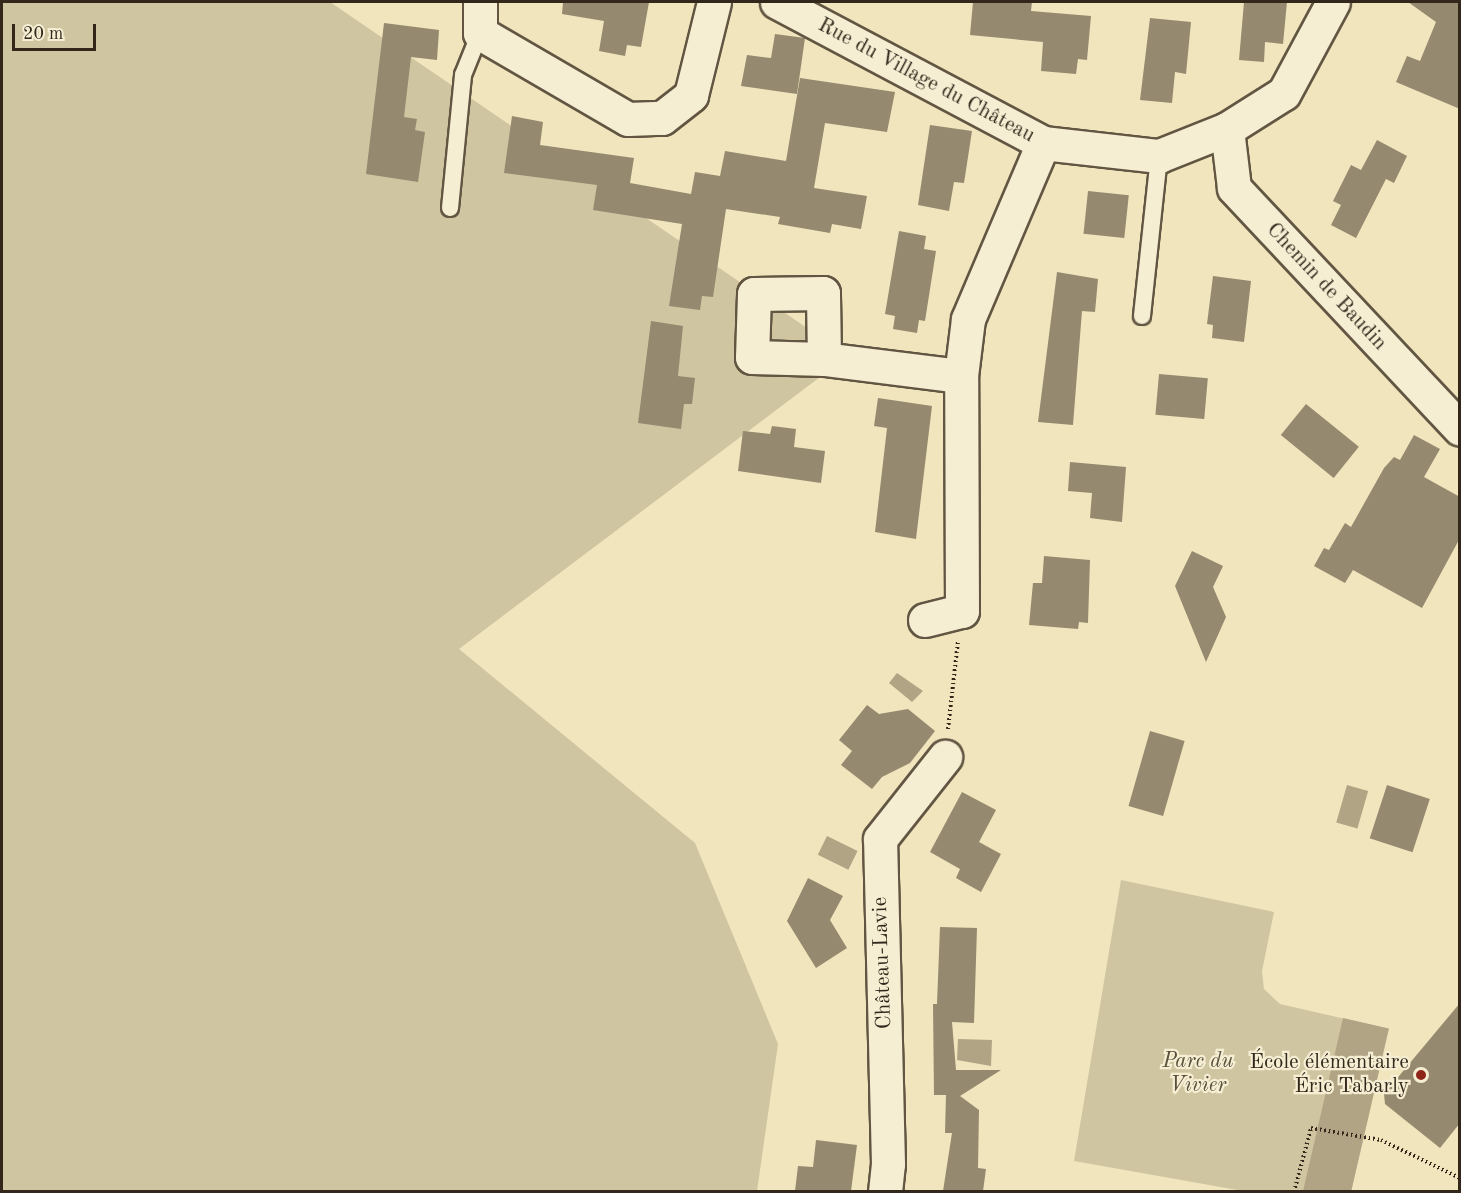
<!DOCTYPE html>
<meta charset="utf-8">
<style>
body{margin:0}
#map{position:relative;width:1461px;height:1193px;overflow:hidden;background:#f0e5bc;font-family:"Old Standard TT",serif}
div>[style]{position:absolute}
[style*='--x']{left:calc(var(--x)*1px);top:calc(var(--y)*1px);width:calc(var(--w)*1px);rotate:calc(var(--a)*1deg)}
.green>*{inset:0;background:#d0c5a1}
.water>*{inset:0;background:#b0a485;transform-origin:0 0}
.building>*{inset:0;background:#95896f;transform-origin:0 0}
.path>*{height:4px;margin-top:-2px;transform-origin:0;background:repeating-linear-gradient(90deg,#33261b 0 1.5px,transparent 0 4.5px)}
.roads{filter:drop-shadow(2px 0 #625643) drop-shadow(-2px 0 #625643) drop-shadow(0 2px #625643) drop-shadow(0 -2px #625643)}
.service>*{height:16px;margin:-8px;padding:0 8px;transform-origin:8px;border-radius:8px;background:#f5eed3}
.minor>*{height:33px;margin:-16.5px;padding:0 16.5px;transform-origin:16.5px;border-radius:16.5px;background:#f5eed3}
.dots>*{width:16px;height:16px;translate:-50% -50%;box-sizing:border-box;border:3px solid #f5eed3;border-radius:50%}
span{translate:-50% -50%;white-space:nowrap;text-align:center;line-height:1.15;-webkit-text-stroke:4.5px #f5eed3;paint-order:stroke}
.street-label{font-size:21px;color:#33261b}
.park-label{font-size:21px;color:#5a4e3c;font-style:italic}
.poi-label{font-size:21px;color:#33261b}
.right{translate:-100% -50%;text-align:right}
.frame{position:absolute;inset:0;border:3px solid #33261b;pointer-events:none}
.scale{position:absolute;left:12px;top:24px;width:84px;height:27px;box-sizing:border-box;border:3px solid #33261b;border-top:0;padding-left:8px;font-size:18px;line-height:21px;white-space:nowrap;color:#33261b;-webkit-text-stroke:4px #f5eed3;paint-order:stroke}
</style>
<div id="map">
<div class="green">
<i style="clip-path:polygon(2px 2px,330px 2px,848px 356px,459px 649px,695px 843px,778px 1044px,757px 1191px,2px 1192px)"></i>
<i style="clip-path:polygon(1121px 880px,1274px 912px,1262px 971px,1264px 989px,1280px 1004px,1389px 1029px,1351px 1191px,1243px 1191px,1074px 1161px)"></i>
</div>
<div class="water">
<i style="clip-path:polygon(897px 673px,923px 691px,912px 702px,889px 683px)"></i>
<i style="left:1347px;top:785px;width:22px;height:39px;rotate:16deg"></i>
<i style="left:827px;top:836px;width:34px;height:21px;rotate:26deg"></i>
<i style="left:1343px;top:1018px;width:47px;height:177px;rotate:13deg"></i>
<i style="clip-path:polygon(958px 1039px,992px 1040px,991px 1066px,957px 1060px)"></i>
</div>
<div class="building">
<i style="clip-path:polygon(563px 2px,649px 2px,641px 47px,627px 45px,625px 56px,599px 51px,604px 21px,562px 14px)"></i>
<i style="clip-path:polygon(973px 2px,1032px 2px,1031px 11px,1091px 16px,1087px 60px,1078px 59px,1076px 74px,1041px 71px,1043px 42px,970px 35px)"></i>
<i style="clip-path:polygon(1244px 2px,1287px 2px,1283px 44px,1265px 42px,1264px 62px,1239px 60px)"></i>
<i style="clip-path:polygon(1408px 2px,1460px 2px,1460px 109px,1396px 82px,1407px 56px,1420px 61px,1436px 22px)"></i>
<i style="clip-path:polygon(1150px 18px,1191px 22px,1186px 74px,1175px 72px,1172px 103px,1140px 100px)"></i>
<i style="clip-path:polygon(384px 23px,439px 30px,437px 60px,411px 57px,404px 117px,417px 119px,415px 130px,425px 132px,418px 182px,366px 174px)"></i>
<i style="clip-path:polygon(775px 34px,805px 38px,797px 94px,741px 86px,747px 55px,771px 58px)"></i>
<i style="clip-path:polygon(800px 78px,895px 92px,887px 132px,825px 123px,814px 188px,867px 196px,861px 229px,832px 224px,830px 233px,778px 224px,780px 217px,726px 209px,713px 297px,702px 296px,700px 310px,669px 306px,682px 224px,593px 210px,597px 185px,504px 173px,512px 116px,543px 122px,540px 145px,634px 158px,630px 183px,691px 194px,695px 172px,720px 176px,725px 151px,786px 161px)"></i>
<i style="clip-path:polygon(930px 125px,972px 131px,964px 183px,954px 182px,949px 211px,918px 205px)"></i>
<i style="clip-path:polygon(1377px 140px,1407px 156px,1394px 183px,1386px 179px,1356px 238px,1331px 225px,1341px 205px,1333px 201px,1351px 165px,1361px 170px)"></i>
<i style="left:1088px;top:191px;width:41px;height:43px;rotate:6deg"></i>
<i style="clip-path:polygon(899px 231px,926px 236px,924px 249px,936px 251px,925px 321px,919px 320px,917px 333px,893px 329px,895px 316px,885px 314px)"></i>
<i style="clip-path:polygon(1057px 272px,1098px 279px,1095px 312px,1082px 311px,1073px 425px,1038px 422px)"></i>
<i style="clip-path:polygon(1213px 276px,1251px 281px,1244px 342px,1212px 338px,1213px 325px,1207px 324px)"></i>
<i style="clip-path:polygon(651px 321px,683px 326px,678px 376px,695px 378px,692px 404px,684px 404px,681px 429px,638px 423px)"></i>
<i style="left:1159px;top:374px;width:49px;height:41px;rotate:5deg"></i>
<i style="clip-path:polygon(878px 398px,932px 406px,916px 539px,875px 532px,887px 428px,874px 426px)"></i>
<i style="left:1306px;top:404px;width:68px;height:40px;rotate:39deg"></i>
<i style="clip-path:polygon(772px 426px,796px 429px,794px 447px,825px 451px,821px 483px,738px 471px,743px 431px,770px 434px)"></i>
<i style="clip-path:polygon(1414px 435px,1440px 449px,1424px 477px,1460px 497px,1460px 538px,1422px 608px,1353px 570px,1345px 583px,1314px 566px,1324px 548px,1329px 550px,1345px 523px,1351px 527px,1384px 468px,1394px 457px,1400px 460px)"></i>
<i style="clip-path:polygon(1070px 462px,1126px 467px,1122px 522px,1090px 518px,1092px 493px,1068px 491px)"></i>
<i style="clip-path:polygon(1192px 551px,1223px 566px,1213px 587px,1226px 617px,1206px 662px,1175px 586px)"></i>
<i style="clip-path:polygon(1044px 556px,1090px 560px,1088px 623px,1079px 622px,1078px 629px,1029px 625px,1033px 583px,1042px 583px)"></i>
<i style="clip-path:polygon(867px 705px,879px 714px,908px 709px,935px 731px,910px 763px,882px 777px,872px 789px,841px 765px,852px 751px,839px 740px)"></i>
<i style="left:1150px;top:731px;width:36px;height:78px;rotate:16deg"></i>
<i style="left:1387px;top:785px;width:45px;height:56px;rotate:18deg"></i>
<i style="clip-path:polygon(962px 792px,996px 810px,979px 842px,1001px 854px,981px 892px,956px 878px,960px 869px,930px 852px)"></i>
<i style="clip-path:polygon(808px 878px,843px 896px,830px 920px,847px 948px,816px 968px,787px 921px)"></i>
<i style="clip-path:polygon(940px 927px,977px 928px,974px 1023px,952px 1022px,956px 1070px,1001px 1070px,960px 1096px,979px 1110px,978px 1168px,986px 1169px,983px 1191px,943px 1191px,952px 1133px,945px 1133px,946px 1095px,934px 1095px,933px 1004px,937px 1004px)"></i>
<i style="clip-path:polygon(1460px 1003px,1460px 1123px,1440px 1148px,1385px 1104px,1384px 1094px)"></i>
<i style="clip-path:polygon(816px 1140px,857px 1145px,851px 1191px,795px 1191px,798px 1166px,813px 1167px)"></i>
</div>
<div class="path">
<i style="--x:948;--y:729;--w:89;--a:-83.5"></i>
<i style="--x:1294;--y:1192;--w:66;--a:-75.1"></i>
<i style="--x:1311;--y:1128;--w:71;--a:9.7"></i>
<i style="--x:1381;--y:1140;--w:88;--a:25.7"></i>
</div>
<div class="roads">
<div class="service">
<i style="--x:450;--y:208;--w:134;--a:-84.4"></i>
<i style="--x:463;--y:75;--w:45;--a:-68"></i>
<i style="--x:1142;--y:316;--w:161;--a:-83.9"></i>
</div>
<div class="minor">
<i style="--x:480;--y:2;--w:31;--a:90"></i>
<i style="--x:480;--y:33;--w:171;--a:30.2"></i>
<i style="--x:628;--y:119;--w:34;--a:-2"></i>
<i style="--x:662;--y:118;--w:37;--a:-38"></i>
<i style="--x:691;--y:95;--w:96;--a:-76.1"></i>
<i style="--x:777;--y:2;--w:301;--a:27.9"></i>
<i style="--x:1043;--y:143;--w:117;--a:6.4"></i>
<i style="--x:1159;--y:156;--w:73;--a:-21.7"></i>
<i style="--x:1227;--y:129;--w:67;--a:-32.3"></i>
<i style="--x:1284;--y:93;--w:103;--a:-61.7"></i>
<i style="--x:1227;--y:129;--w:59;--a:83.2"></i>
<i style="--x:1234;--y:188;--w:330;--a:46.8"></i>
<i style="--x:824;--y:359;--w:66;--a:-90.9"></i>
<i style="--x:823;--y:293;--w:69;--a:179.2"></i>
<i style="--x:754;--y:294;--w:63;--a:91.8"></i>
<i style="--x:752;--y:357;--w:72;--a:1.6"></i>
<i style="--x:824;--y:359;--w:138;--a:7.1"></i>
<i style="--x:925;--y:620;--w:38;--a:-14"></i>
<i style="--x:962;--y:611;--w:235;--a:-90.2"></i>
<i style="--x:961;--y:376;--w:57;--a:-83"></i>
<i style="--x:968;--y:319;--w:191;--a:-66.9"></i>
<i style="--x:885;--y:1192;--w:28;--a:-84"></i>
<i style="--x:888;--y:1164;--w:325;--a:-91.4"></i>
<i style="--x:880;--y:839;--w:105;--a:-51.6"></i>
</div>
</div>
<div class="dots">
<i style="left:1421px;top:1075px;background:#8f2418"></i>
</div>
<div class="street-label">
<span style="left:926px;top:81px;rotate:28deg">Rue du Village du Château</span>
<span style="left:1326px;top:287px;rotate:47deg">Chemin de Baudin</span>
<span style="left:883px;top:963px;rotate:-92deg">Château-Lavie</span>
</div>
<div class="park-label">
<span style="left:1198px;top:1074px">Parc du<br>Vivier</span>
</div>
<div class="poi-label">
<span class="right" style="left:1409px;top:1075px">École élémentaire<br>Éric Tabarly</span>
</div>
<div class="frame"></div>
<div class="scale">20 m</div>
</div>
